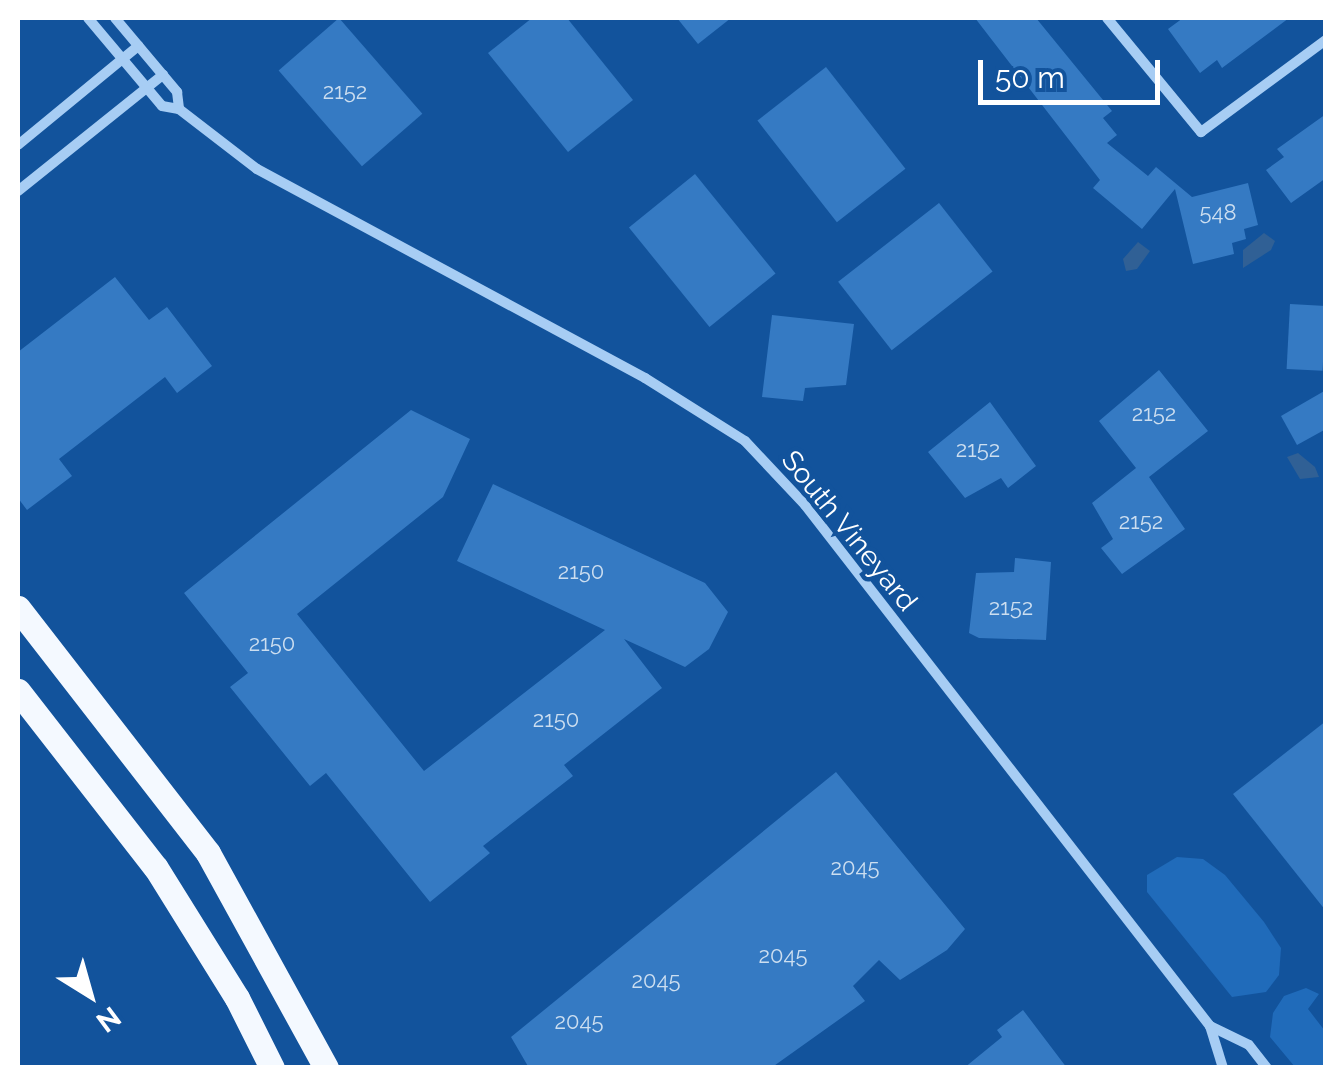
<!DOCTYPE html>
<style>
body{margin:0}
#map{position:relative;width:1343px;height:1085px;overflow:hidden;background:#12539c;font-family:Raleway,sans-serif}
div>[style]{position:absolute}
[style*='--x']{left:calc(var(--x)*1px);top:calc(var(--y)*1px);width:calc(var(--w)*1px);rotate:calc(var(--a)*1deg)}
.green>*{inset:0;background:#206bba}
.water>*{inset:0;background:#306095}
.building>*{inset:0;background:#357ac3;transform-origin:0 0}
.minor>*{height:10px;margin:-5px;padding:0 5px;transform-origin:5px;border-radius:5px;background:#a7cdf4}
.primary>*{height:25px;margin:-12.5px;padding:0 12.5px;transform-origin:12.5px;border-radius:12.5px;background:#f4f9ff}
span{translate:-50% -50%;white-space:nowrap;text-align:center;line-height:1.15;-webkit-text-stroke:9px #12539c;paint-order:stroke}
.number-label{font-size:22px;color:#ccdef0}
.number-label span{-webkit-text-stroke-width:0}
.street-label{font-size:28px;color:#fff}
.frame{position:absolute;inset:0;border:20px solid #fff;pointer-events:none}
.north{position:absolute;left:40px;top:945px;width:100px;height:100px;-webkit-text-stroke:8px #12539c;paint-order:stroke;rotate:143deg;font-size:28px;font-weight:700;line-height:40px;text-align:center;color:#fff}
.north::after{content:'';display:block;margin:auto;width:35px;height:45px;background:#fff;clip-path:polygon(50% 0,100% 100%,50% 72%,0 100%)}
.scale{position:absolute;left:978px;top:60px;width:182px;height:45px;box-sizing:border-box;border:5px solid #fff;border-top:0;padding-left:12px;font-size:30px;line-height:35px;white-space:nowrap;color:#fff;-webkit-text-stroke:8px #12539c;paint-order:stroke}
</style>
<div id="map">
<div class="green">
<i style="clip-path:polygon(1177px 857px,1203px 859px,1225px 875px,1264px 922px,1281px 948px,1279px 975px,1266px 992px,1232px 997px,1147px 892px,1147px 875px)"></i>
<i style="clip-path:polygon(1306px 988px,1319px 994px,1308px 1009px,1325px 1031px,1325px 1067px,1295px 1067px,1270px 1037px,1273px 1013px,1284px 996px)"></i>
</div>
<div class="water">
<i style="clip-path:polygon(1264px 233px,1275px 241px,1271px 250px,1243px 268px,1243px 250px)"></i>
<i style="clip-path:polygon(1138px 242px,1150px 251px,1137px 269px,1126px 271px,1123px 259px)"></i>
<i style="clip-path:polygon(1298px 453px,1315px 467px,1319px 477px,1300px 479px,1287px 457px)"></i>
</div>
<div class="building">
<i style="left:339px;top:18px;width:127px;height:80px;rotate:49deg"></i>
<i style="clip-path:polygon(532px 18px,567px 18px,633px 100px,568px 152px,488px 53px)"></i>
<i style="clip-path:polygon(677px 18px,731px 18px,698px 44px)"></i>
<i style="clip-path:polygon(975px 18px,1036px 18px,1112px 111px,1103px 118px,1117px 135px,1107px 143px,1148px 176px,1156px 167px,1192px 197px,1248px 183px,1258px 225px,1244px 229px,1246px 239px,1232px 243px,1234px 254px,1193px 264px,1175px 189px,1142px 229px,1093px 188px,1100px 180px)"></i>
<i style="clip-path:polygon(1183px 18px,1289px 18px,1222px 68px,1217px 60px,1200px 73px,1168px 29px)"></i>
<i style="left:826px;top:67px;width:129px;height:87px;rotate:52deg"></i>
<i style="clip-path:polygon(1326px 114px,1326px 178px,1291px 203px,1266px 170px,1284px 157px,1277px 149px)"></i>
<i style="left:695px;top:174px;width:128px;height:85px;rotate:51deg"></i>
<i style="left:939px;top:203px;width:87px;height:128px;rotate:52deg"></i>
<i style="clip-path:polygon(115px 277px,149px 320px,167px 307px,212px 366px,177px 393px,165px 377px,59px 459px,72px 476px,27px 510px,18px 498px,18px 352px)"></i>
<i style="left:1290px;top:304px;width:36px;height:65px;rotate:3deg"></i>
<i style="clip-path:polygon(772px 315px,854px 324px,846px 385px,805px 388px,803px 401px,762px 397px)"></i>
<i style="clip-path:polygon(1159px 370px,1208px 431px,1149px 477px,1185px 529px,1122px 574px,1101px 548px,1113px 539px,1092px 503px,1136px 468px,1099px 421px)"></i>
<i style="clip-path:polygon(1326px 390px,1326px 429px,1297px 445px,1281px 416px)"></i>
<i style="clip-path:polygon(990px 402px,1036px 466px,1008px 488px,1001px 478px,965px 498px,928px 452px)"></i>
<i style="clip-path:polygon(411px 410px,470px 439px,443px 497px,297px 614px,424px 771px,605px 630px,457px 561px,493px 484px,705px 583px,728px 612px,709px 649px,685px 667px,624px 639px,662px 688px,564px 765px,573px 776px,483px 846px,490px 853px,430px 902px,326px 773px,310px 786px,230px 687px,248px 673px,184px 593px)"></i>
<i style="clip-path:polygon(1015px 558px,1051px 562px,1046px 640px,979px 638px,969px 633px,976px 573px,1014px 572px)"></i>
<i style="clip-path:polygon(1326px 721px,1326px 911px,1233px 794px)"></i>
<i style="clip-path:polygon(836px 772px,965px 929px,947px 950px,900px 980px,879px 960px,853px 986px,865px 1001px,771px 1068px,529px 1068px,511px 1037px)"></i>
<i style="clip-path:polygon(1023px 1010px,1067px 1068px,964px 1068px,1002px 1037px,997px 1030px)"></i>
</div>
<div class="minor">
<i style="--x:88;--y:18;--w:115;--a:49.9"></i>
<i style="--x:162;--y:106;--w:17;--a:10"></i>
<i style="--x:179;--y:109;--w:98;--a:37.6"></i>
<i style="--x:257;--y:169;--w:441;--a:28.3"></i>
<i style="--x:645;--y:378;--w:118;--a:32.2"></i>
<i style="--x:745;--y:441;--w:88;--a:46.8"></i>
<i style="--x:805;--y:505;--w:660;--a:52.14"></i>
<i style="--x:1210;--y:1026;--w:44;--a:72.8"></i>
<i style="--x:115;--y:18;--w:97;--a:50"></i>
<i style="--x:177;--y:92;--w:17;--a:83"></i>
<i style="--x:1107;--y:18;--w:148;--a:50.5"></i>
<i style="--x:1201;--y:132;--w:155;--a:-36.4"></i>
<i style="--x:18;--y:145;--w:156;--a:-39.5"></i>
<i style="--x:18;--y:191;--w:186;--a:-38.7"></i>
<i style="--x:1210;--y:1026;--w:43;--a:26"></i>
<i style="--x:1249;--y:1045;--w:29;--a:52"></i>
</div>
<div class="primary">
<i style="--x:18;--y:608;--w:310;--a:52.2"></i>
<i style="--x:208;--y:853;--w:245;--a:61.2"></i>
<i style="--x:18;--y:691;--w:224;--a:52.1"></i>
<i style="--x:156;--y:868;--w:153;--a:58.1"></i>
<i style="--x:237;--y:998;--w:78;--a:63.4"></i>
</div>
<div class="number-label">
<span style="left:345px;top:92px">2152</span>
<span style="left:1218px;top:213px">548</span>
<span style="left:1154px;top:414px">2152</span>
<span style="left:978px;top:450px">2152</span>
<span style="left:1141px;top:522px">2152</span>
<span style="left:581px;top:572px">2150</span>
<span style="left:1011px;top:608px">2152</span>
<span style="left:272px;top:644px">2150</span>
<span style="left:556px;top:720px">2150</span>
<span style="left:855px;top:868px">2045</span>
<span style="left:783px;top:956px">2045</span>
<span style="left:656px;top:981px">2045</span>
<span style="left:579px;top:1022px">2045</span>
</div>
<div class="street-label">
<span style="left:849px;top:531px;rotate:51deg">South Vineyard</span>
</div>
<div class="frame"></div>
<div class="north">N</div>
<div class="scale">50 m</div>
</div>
